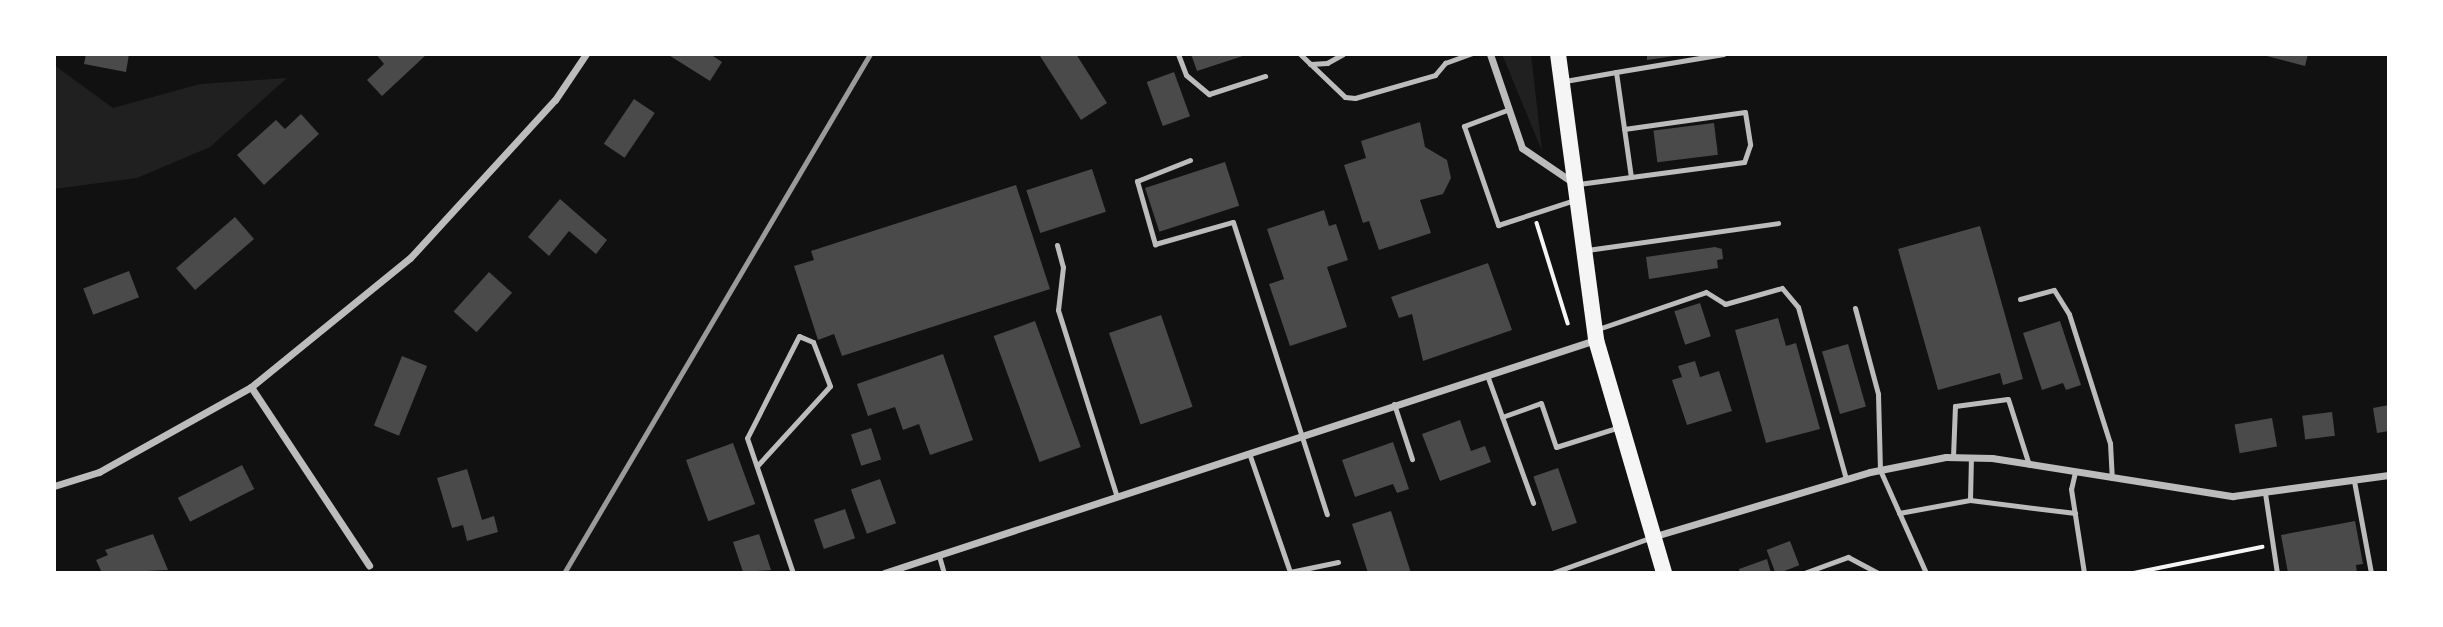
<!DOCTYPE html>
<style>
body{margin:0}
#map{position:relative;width:2443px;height:627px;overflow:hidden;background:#111;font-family:"Source Serif 4",serif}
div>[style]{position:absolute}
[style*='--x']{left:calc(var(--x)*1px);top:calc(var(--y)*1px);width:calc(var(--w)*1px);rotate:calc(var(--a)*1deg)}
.green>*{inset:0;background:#202020}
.building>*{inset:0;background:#4a4a4a;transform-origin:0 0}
.path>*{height:3.5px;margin:-1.75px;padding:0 1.75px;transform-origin:1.75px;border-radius:1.75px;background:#f5f5f5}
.service>*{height:5px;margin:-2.5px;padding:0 2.5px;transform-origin:2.5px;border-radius:2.5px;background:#bcbcbc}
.minor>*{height:7px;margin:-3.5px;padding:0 3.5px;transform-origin:3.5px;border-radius:3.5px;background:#bcbcbc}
.primary>*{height:16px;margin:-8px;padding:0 8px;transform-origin:8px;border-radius:8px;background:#f5f5f5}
.rail>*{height:5px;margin:-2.5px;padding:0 2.5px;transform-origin:2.5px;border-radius:2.5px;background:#9a9a9a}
span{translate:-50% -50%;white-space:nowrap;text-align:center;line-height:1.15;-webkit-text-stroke:6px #fff;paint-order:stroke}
.frame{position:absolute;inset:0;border:56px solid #fff;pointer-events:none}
</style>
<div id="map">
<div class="green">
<i style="clip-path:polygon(1502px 54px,1531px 54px,1542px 151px)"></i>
<i style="clip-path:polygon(54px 65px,113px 108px,200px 84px,287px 78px,210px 147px,137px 178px,54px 189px)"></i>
</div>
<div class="building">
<i style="clip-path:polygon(86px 54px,129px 54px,126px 72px,84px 64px)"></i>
<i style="clip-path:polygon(376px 54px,427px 54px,382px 96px,367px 80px,384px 64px)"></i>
<i style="clip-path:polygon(667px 54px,710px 54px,722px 62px,710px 81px)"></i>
<i style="clip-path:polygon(1076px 54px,1107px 103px,1081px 120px,1040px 56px)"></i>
<i style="clip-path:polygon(1191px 54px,1246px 54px,1246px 55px,1197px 71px)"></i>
<i style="clip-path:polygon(1647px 54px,1674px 54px,1674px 56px,1647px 60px)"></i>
<i style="clip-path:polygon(2259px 54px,2308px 54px,2305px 66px)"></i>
<i style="left:1174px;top:72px;width:47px;height:29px;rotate:70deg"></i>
<i style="left:634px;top:99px;width:25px;height:54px;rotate:34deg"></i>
<i style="clip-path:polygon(301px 114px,319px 134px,264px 185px,237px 155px,276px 120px,285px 129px)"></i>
<i style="clip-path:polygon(1420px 122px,1425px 147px,1447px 160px,1451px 178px,1443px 194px,1420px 200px,1431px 233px,1379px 250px,1369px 221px,1363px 223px,1344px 165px,1366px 158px,1361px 141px)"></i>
<i style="left:1714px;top:123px;width:32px;height:61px;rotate:83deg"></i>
<i style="left:1225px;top:162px;width:46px;height:84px;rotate:72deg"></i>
<i style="left:1092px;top:169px;width:45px;height:69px;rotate:72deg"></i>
<i style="clip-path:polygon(1016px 185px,1050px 289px,842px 356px,834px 334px,818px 340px,794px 266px,814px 260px,811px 251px)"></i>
<i style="clip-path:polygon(560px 199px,607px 240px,596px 254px,569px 231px,549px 256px,528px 237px)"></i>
<i style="clip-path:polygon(1324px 210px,1329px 226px,1336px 224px,1348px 260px,1327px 267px,1347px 327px,1290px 346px,1269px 284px,1284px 279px,1267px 229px)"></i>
<i style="left:235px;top:217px;width:29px;height:78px;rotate:49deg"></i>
<i style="clip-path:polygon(1980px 226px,2023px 379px,2003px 385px,2000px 373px,1938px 390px,1898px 249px)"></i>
<i style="clip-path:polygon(1715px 247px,1722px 249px,1723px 259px,1717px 260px,1718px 268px,1649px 279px,1646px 257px)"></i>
<i style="clip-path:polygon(1488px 263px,1512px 330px,1423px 361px,1412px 314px,1399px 318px,1391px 297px)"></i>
<i style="left:129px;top:271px;width:28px;height:49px;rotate:69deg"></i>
<i style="left:489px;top:272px;width:31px;height:53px;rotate:42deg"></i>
<i style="left:1700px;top:303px;width:35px;height:27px;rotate:72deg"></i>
<i style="left:1161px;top:315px;width:97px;height:55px;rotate:71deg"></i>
<i style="clip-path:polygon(1778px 318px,1786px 346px,1796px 343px,1820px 429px,1766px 443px,1735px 330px)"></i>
<i style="left:1035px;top:321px;width:134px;height:44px;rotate:70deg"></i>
<i style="clip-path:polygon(2060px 321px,2081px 385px,2066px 390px,2063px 383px,2042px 390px,2023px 333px)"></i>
<i style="left:1848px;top:344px;width:65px;height:27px;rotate:74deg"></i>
<i style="clip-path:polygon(943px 354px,973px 440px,930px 455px,919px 424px,903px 430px,895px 407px,868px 416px,857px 384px)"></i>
<i style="left:402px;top:356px;width:27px;height:75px;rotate:22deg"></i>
<i style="clip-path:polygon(1695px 361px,1700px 377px,1719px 371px,1732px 411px,1687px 425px,1672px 380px,1682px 377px,1678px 366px)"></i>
<i style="clip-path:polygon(2389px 405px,2389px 431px,2377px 433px,2373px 408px)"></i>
<i style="left:2332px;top:412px;width:24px;height:30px;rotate:83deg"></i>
<i style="left:2272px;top:418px;width:29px;height:38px;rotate:80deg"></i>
<i style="clip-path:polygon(1460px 420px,1471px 451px,1485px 446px,1491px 462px,1440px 481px,1422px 434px)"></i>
<i style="left:871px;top:428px;width:33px;height:21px;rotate:72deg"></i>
<i style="clip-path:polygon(1393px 442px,1409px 489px,1397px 493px,1393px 484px,1355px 497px,1342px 460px)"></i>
<i style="left:733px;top:443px;width:65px;height:50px;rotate:70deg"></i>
<i style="left:242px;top:465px;width:27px;height:72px;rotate:63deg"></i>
<i style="left:1558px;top:468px;width:58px;height:26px;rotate:71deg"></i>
<i style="clip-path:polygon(467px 469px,482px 520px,494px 516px,498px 532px,467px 541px,463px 525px,452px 528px,437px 478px)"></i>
<i style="left:880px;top:479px;width:47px;height:31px;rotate:70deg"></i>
<i style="left:845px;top:509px;width:31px;height:33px;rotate:71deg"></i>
<i style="clip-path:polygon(1391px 511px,1411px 573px,1368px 573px,1352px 524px)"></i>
<i style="clip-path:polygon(2355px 521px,2363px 564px,2356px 565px,2357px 573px,2288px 573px,2281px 535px)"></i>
<i style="clip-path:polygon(153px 534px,168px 570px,102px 573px,96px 560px,108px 555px,105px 550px)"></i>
<i style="clip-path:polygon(759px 534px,771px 570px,743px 572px,733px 542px)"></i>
<i style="left:1790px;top:541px;width:26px;height:25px;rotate:69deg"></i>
<i style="clip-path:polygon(1767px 559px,1771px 573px,1740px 573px,1739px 569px)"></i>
</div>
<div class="path">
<i style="--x:1537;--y:223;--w:105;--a:72.8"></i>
<i style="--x:2134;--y:573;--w:131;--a:-11.5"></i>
</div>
<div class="service">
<i style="--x:1178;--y:54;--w:22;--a:69"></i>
<i style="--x:1186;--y:75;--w:30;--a:40"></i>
<i style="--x:1209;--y:94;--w:59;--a:-17.8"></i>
<i style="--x:1300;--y:54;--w:62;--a:43.7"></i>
<i style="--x:1345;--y:97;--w:10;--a:6"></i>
<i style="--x:1355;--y:98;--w:83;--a:-16"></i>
<i style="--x:1435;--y:75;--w:16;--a:-50"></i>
<i style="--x:1445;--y:63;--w:27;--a:-20"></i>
<i style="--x:1310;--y:64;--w:17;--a:-3"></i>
<i style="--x:1327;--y:63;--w:18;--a:-29"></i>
<i style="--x:1616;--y:72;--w:109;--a:-9.5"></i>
<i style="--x:1565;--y:81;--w:52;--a:-10"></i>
<i style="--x:1616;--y:72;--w:106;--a:81.9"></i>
<i style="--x:1631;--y:177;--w:53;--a:172.5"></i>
<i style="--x:1507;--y:110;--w:46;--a:159.6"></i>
<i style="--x:1464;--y:126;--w:105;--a:71"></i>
<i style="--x:1498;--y:225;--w:81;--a:-18"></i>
<i style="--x:1624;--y:129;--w:122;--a:-8"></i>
<i style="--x:1745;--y:112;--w:33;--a:81"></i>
<i style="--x:1750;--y:145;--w:18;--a:109"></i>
<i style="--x:1744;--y:162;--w:114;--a:172.4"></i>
<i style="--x:1190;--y:160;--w:57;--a:158.4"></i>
<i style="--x:1137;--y:181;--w:66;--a:74.1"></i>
<i style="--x:1155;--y:244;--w:81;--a:-15.8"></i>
<i style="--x:1233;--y:222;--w:307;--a:72.2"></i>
<i style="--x:1057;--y:245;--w:23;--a:75"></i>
<i style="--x:1063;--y:267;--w:43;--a:96.6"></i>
<i style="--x:1058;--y:310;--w:196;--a:72.5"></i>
<i style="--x:1587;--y:250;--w:193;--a:-8"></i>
<i style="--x:2020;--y:299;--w:35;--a:-15"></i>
<i style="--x:2054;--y:290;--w:28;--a:58"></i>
<i style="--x:2069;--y:314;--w:135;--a:72.4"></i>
<i style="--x:2110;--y:443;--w:35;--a:87"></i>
<i style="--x:1855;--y:308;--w:89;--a:75"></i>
<i style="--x:1878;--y:394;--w:76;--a:88.5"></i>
<i style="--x:1880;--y:470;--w:113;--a:65.9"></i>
<i style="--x:1598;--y:329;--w:114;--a:-18.9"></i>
<i style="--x:1706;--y:292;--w:22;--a:32"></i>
<i style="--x:1725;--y:304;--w:59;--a:-15.7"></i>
<i style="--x:1782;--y:288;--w:25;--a:50"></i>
<i style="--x:1798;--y:307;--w:179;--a:74.4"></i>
<i style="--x:1487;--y:375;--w:136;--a:70.2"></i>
<i style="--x:1394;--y:404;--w:58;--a:71.9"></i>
<i style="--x:1502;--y:417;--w:41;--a:-19.7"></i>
<i style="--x:1541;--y:403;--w:46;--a:71.2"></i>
<i style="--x:1556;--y:447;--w:67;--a:-17.4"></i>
<i style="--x:1249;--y:453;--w:126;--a:71"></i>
<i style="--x:1290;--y:572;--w:49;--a:-11.8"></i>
<i style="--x:1953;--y:457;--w:51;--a:-87.8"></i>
<i style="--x:1955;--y:406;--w:53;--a:-7.5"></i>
<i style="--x:2008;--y:399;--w:69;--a:72.3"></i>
<i style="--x:757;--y:466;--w:108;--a:-47.6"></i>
<i style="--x:830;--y:386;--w:47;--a:-111.1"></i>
<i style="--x:813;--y:342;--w:15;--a:-157"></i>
<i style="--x:799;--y:336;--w:114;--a:117"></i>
<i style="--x:747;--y:438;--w:143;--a:71.2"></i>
<i style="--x:2075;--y:472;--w:17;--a:103"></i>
<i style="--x:2071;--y:489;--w:85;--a:81.2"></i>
<i style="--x:2354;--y:481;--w:94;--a:79.5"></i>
<i style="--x:2265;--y:493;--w:81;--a:81.5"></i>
<i style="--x:1970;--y:500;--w:43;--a:-88.7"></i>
<i style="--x:1899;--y:513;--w:72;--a:-10.4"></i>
<i style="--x:1970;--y:500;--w:106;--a:7.1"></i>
<i style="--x:939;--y:556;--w:18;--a:74"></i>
<i style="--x:1552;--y:573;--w:104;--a:-19.7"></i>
<i style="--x:1804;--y:573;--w:47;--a:-20"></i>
<i style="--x:1848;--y:557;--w:34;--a:28"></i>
</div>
<div class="minor">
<i style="--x:1490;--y:54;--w:99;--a:71.2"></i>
<i style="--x:1522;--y:148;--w:60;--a:34.2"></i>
<i style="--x:251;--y:387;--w:214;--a:56.5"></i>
<i style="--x:54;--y:486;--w:47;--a:-17.3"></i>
<i style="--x:99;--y:472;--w:174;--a:-29.2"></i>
<i style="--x:251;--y:387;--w:205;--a:-39.1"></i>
<i style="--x:410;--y:258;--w:214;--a:-47.5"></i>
<i style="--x:555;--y:100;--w:55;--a:-56"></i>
<i style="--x:1652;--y:537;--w:227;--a:-16.6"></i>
<i style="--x:1870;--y:472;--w:77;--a:-11.2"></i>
<i style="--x:1946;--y:457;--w:46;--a:1.2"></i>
<i style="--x:1992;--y:458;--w:244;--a:9"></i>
<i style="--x:2233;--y:496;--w:157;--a:-7.7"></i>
<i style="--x:884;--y:573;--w:748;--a:-18.14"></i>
</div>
<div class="primary">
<i style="--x:1558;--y:54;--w:289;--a:82.4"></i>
<i style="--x:1596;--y:340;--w:243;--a:73.7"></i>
</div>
<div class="rail">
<i style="--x:564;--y:573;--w:602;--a:-59.48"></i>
</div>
<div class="frame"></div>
</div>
